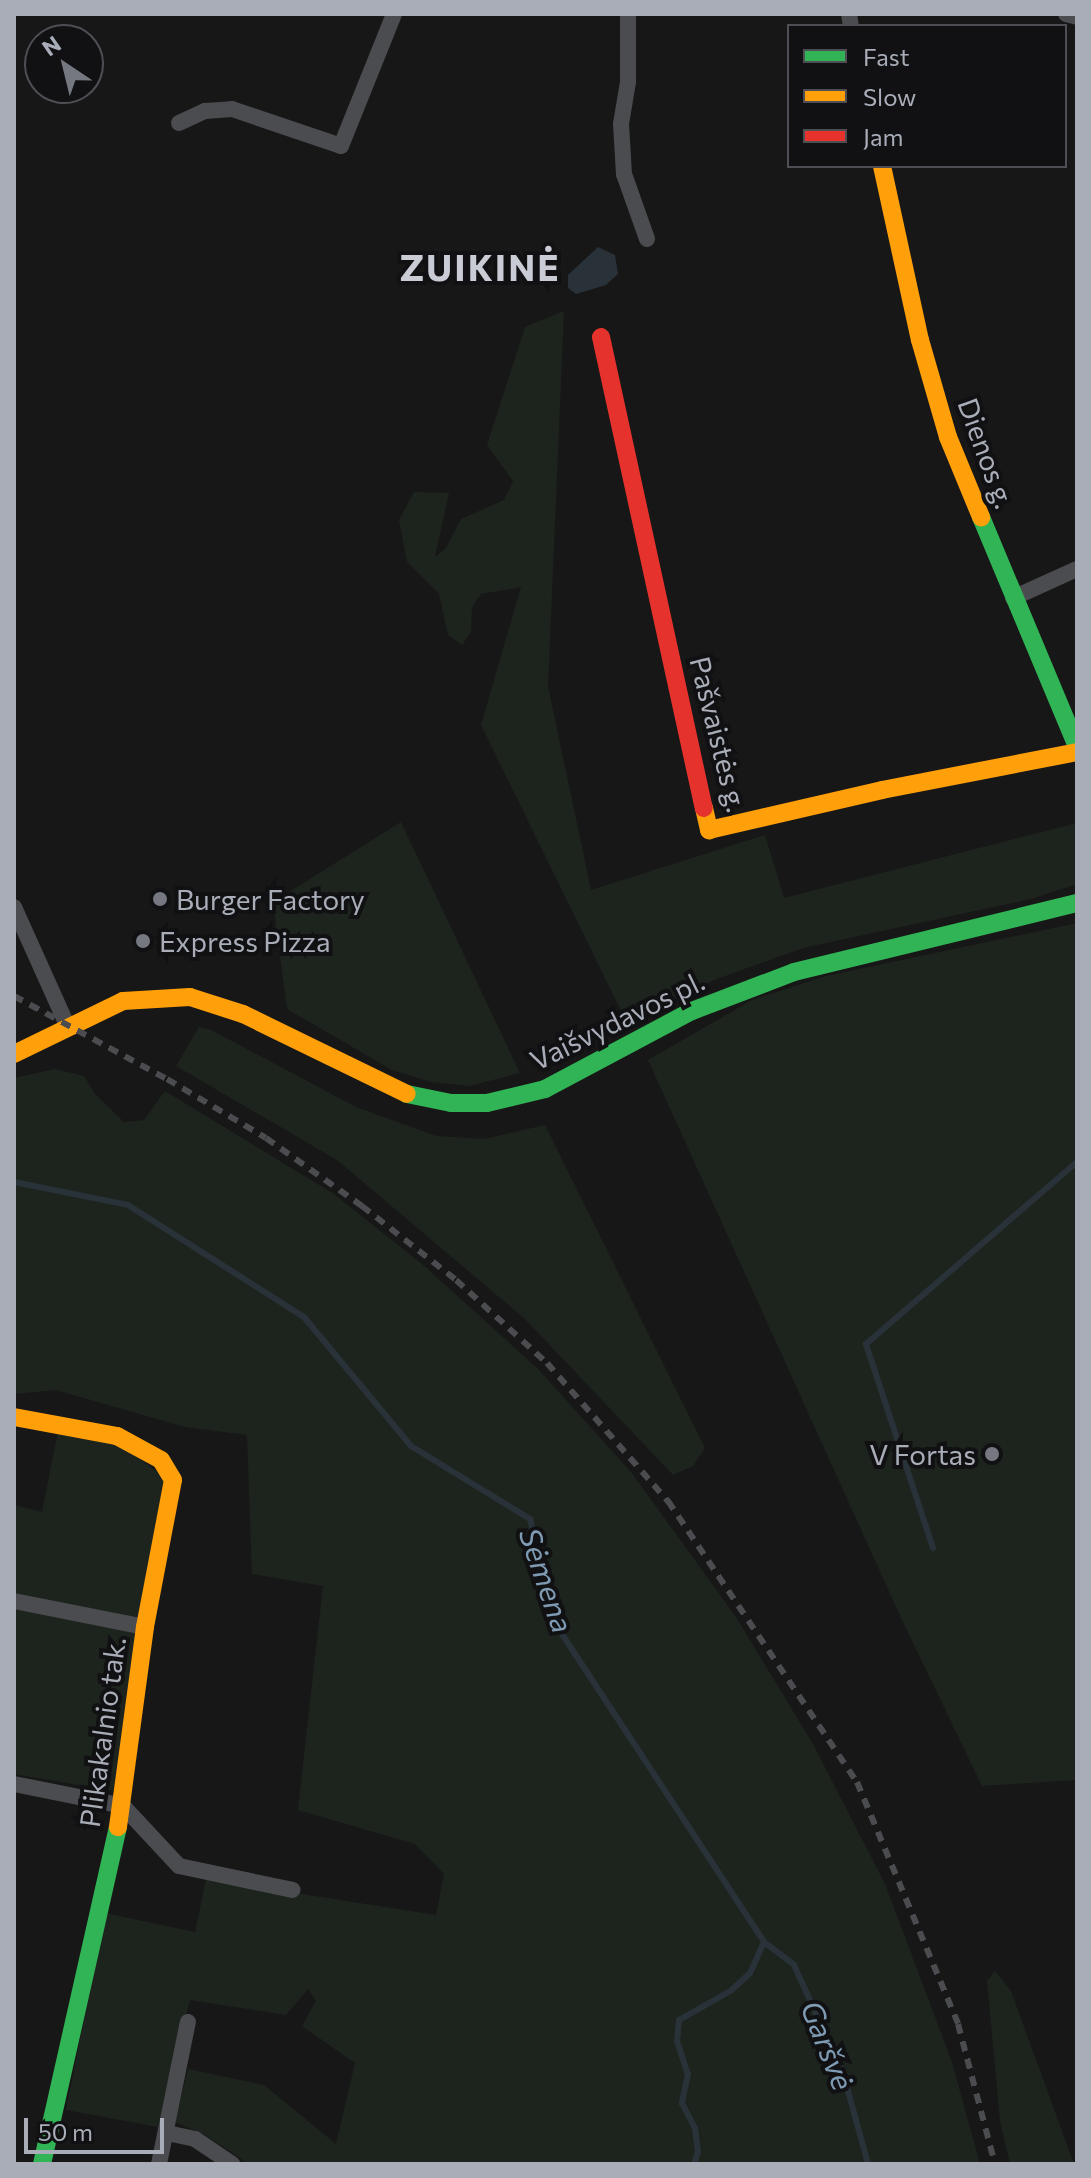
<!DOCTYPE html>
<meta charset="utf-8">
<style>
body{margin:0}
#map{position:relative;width:1091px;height:2178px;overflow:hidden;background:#171717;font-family:Commissioner,sans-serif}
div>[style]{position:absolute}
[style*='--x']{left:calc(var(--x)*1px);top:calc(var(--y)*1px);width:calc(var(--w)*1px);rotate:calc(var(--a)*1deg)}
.green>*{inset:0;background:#1d241e}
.water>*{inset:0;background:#2a3239}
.stream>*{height:6px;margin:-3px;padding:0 3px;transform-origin:3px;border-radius:3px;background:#2a3239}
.street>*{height:16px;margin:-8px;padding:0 8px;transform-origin:8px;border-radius:8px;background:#4b4c50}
.fast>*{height:18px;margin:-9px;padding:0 9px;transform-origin:9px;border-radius:9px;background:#30b455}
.slow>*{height:18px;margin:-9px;padding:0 9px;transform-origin:9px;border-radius:9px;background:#ff9f0a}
.jam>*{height:18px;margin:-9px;padding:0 9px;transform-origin:9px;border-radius:9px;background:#e5322d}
.rail>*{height:6px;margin-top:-3px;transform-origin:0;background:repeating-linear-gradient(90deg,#4b4c4f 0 10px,transparent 0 18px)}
.dots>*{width:22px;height:22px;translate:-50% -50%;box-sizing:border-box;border:4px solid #111113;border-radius:50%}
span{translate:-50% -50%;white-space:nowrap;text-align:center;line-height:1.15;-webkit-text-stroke:8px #111113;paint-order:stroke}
.street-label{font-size:28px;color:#a8adb8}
.poi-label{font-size:28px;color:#a8adb8}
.left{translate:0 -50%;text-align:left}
.right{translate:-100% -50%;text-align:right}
.water-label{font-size:30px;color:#7f9bb3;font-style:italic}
.district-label{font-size:36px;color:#c9ccd4;font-weight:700;letter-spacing:2px}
.frame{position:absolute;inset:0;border:16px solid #a8adb8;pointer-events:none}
.legend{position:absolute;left:787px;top:24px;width:280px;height:144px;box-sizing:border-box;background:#111113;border:2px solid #4d4f55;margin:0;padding:10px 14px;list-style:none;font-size:24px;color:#a8adb8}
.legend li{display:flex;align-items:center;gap:16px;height:40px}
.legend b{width:40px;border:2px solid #4d4f55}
.north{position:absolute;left:24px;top:24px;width:80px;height:80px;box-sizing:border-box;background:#111113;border:2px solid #4d4f55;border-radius:50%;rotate:325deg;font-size:22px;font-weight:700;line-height:32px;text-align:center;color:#a8adb8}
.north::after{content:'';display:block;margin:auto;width:28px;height:36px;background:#757880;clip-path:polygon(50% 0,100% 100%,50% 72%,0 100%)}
.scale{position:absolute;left:24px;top:2118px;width:140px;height:36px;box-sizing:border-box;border:4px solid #a8adb8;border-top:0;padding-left:10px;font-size:24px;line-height:28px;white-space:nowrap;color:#a8adb8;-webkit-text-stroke:6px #111113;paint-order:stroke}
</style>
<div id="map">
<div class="green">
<i style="clip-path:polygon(564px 311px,548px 686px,591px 890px,765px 835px,784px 898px,1077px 823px,1077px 884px,1031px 899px,803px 948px,714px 980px,627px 1023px,481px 725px,521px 587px,481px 594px,472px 607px,471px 632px,462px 645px,448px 635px,439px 594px,407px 562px,399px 520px,414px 492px,449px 493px,435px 557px,446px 548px,461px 519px,504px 500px,513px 481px,487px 445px,525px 327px)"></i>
<i style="clip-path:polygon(401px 822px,520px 1073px,470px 1086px,431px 1082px,392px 1070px,287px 1009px,273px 902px)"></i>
<i style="clip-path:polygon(1077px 923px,1077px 1780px,982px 1786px,902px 1620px,648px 1060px,752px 1000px,826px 976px)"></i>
<i style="clip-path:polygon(199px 1027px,211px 1030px,356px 1107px,436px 1136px,484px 1139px,545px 1125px,705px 1448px,693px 1466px,673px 1475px,525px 1319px,337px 1160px,176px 1066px)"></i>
<i style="clip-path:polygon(55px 1069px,84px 1076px,95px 1094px,124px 1122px,144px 1120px,165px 1091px,334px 1194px,422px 1264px,537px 1368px,631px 1472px,736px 1617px,813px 1744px,885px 1884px,952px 2062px,980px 2164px,249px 2164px,205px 2135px,175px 2122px,188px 2069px,264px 2085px,336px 2144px,355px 2063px,302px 2026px,316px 2001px,308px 1989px,286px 2015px,190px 2000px,158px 2127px,66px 2110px,105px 1913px,195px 1932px,206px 1879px,436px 1915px,444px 1874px,415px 1844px,298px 1810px,323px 1586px,252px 1574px,247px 1435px,185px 1427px,56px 1390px,14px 1394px,14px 1078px)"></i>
<i style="clip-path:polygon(58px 1431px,116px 1441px,168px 1480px,115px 1791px,14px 1774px,14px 1505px,42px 1512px)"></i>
<i style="clip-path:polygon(995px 1971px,1011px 1991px,1074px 2164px,1010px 2164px,1000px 2121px,987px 1981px)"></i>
</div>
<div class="water">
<i style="clip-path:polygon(598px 247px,615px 255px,618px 274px,606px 285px,576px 294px,568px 288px,568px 275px)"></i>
</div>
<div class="stream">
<i style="--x:14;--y:1182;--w:116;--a:11.4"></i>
<i style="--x:128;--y:1205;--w:209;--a:32.5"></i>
<i style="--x:304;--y:1317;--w:168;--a:50.3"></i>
<i style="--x:411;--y:1446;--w:140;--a:31.5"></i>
<i style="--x:530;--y:1519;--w:109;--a:76.2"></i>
<i style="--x:556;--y:1625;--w:379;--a:56.7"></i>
<i style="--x:764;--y:1942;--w:34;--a:114"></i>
<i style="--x:750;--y:1973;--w:25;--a:137"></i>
<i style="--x:732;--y:1990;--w:61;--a:150.5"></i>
<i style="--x:679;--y:2020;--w:21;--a:95"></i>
<i style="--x:677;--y:2041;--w:35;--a:72"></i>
<i style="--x:688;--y:2074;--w:30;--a:102"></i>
<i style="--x:682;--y:2103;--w:28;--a:63"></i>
<i style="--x:695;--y:2128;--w:24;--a:83"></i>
<i style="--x:698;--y:2152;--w:13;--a:108"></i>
<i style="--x:933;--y:1548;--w:215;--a:-108.2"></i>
<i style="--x:866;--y:1344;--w:279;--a:-40.8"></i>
<i style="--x:764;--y:1942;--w:38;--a:37"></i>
<i style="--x:794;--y:1965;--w:119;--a:65.6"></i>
<i style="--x:843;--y:2073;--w:94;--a:74.6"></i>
</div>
<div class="street">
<i style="--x:628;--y:14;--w:68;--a:90"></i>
<i style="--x:628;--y:82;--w:43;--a:99.5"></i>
<i style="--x:621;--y:124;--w:50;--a:86.6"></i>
<i style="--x:624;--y:174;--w:69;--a:70.5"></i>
<i style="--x:849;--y:14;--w:12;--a:81"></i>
<i style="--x:1066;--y:14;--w:11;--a:15"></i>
<i style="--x:179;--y:123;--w:29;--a:-25"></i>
<i style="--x:205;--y:111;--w:27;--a:-4"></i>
<i style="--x:232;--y:109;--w:115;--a:18.7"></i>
<i style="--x:341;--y:146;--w:142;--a:-68.1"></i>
<i style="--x:1013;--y:598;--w:70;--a:-24.4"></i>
<i style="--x:14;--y:907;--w:129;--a:65.8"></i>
<i style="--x:14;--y:1601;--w:134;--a:11.2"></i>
<i style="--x:14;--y:1784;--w:111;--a:11.4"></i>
<i style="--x:123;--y:1806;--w:82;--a:47"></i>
<i style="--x:179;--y:1866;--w:116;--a:11.9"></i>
<i style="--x:167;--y:2133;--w:29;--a:12"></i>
<i style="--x:195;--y:2139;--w:45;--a:34"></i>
<i style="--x:159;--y:2164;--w:145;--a:-78.5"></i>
</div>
<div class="fast">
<i style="--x:981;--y:517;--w:249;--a:67.3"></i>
<i style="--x:407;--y:1094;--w:45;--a:11.6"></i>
<i style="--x:451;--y:1103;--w:36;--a:0"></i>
<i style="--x:487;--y:1103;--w:60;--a:-13.6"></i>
<i style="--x:545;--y:1089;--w:166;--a:-28"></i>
<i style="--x:692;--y:1011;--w:109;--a:-20.9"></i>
<i style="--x:794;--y:972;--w:291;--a:-13.7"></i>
<i style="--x:42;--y:2164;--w:345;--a:-77.3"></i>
</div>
<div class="slow">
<i style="--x:882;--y:166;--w:178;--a:77.7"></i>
<i style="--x:920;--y:340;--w:101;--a:73.9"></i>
<i style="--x:948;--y:437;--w:87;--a:67.6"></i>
<i style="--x:704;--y:808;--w:23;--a:77"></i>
<i style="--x:709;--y:830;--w:178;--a:-13"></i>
<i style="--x:882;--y:790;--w:199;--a:-11"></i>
<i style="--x:14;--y:1054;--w:121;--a:-25.9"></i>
<i style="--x:123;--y:1001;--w:67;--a:-3.4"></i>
<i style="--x:190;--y:997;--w:56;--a:17.8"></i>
<i style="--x:243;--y:1014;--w:182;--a:26"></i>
<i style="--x:14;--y:1417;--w:105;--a:10.5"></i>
<i style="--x:117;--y:1436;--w:50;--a:28.6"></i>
<i style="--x:161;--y:1460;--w:23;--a:59"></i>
<i style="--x:173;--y:1480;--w:150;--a:100.8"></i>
<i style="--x:145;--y:1627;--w:202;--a:97.7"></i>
</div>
<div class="jam">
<i style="--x:601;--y:337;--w:482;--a:77.7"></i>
</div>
<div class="rail">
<i style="--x:14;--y:996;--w:174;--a:28.5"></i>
<i style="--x:167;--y:1079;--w:115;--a:30.8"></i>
<i style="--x:266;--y:1138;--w:118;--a:35.3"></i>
<i style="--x:362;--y:1206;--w:120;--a:38.2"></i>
<i style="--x:456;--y:1280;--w:123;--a:42.4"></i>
<i style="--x:547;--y:1363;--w:184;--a:48.8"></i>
<i style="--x:668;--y:1501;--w:339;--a:56.1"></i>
<i style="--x:857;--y:1782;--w:262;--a:67.3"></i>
<i style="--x:958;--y:2024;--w:145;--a:75.2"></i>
</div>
<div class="dots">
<i style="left:160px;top:899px;background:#757880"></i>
<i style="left:143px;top:941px;background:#757880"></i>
<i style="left:992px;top:1454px;background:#757880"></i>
</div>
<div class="street-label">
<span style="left:987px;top:453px;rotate:70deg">Dienos g.</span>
<span style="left:719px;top:734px;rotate:76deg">Pašvaistės g.</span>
<span style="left:617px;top:1020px;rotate:-26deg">Vaišvydavos pl.</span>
<span style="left:102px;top:1732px;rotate:-82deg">Plikakalnio tak.</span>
</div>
<div class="poi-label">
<span class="left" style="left:176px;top:899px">Burger Factory</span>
<span class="left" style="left:159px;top:941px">Express Pizza</span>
<span class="right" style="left:976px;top:1454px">V Fortas</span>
</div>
<div class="water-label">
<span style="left:547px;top:1580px;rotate:71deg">Sėmena</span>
<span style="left:828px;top:2045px;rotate:68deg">Garšvė</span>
</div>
<div class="district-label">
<span style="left:480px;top:267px">ZUIKINĖ</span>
</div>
<div class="frame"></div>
<ul class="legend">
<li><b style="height:10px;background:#30b455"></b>Fast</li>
<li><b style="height:10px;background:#ff9f0a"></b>Slow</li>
<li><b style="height:10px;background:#e5322d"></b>Jam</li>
</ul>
<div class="north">N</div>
<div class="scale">50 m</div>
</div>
